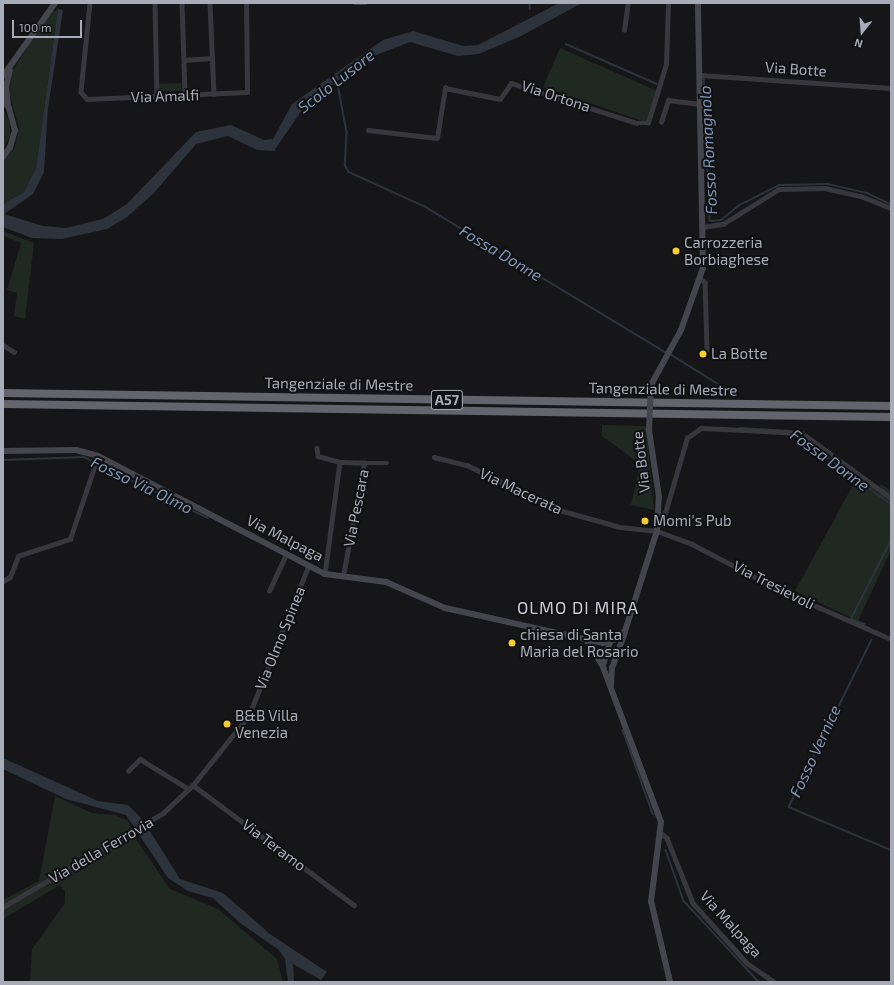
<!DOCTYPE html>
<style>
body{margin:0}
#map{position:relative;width:894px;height:985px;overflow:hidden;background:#161618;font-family:"Exo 2",sans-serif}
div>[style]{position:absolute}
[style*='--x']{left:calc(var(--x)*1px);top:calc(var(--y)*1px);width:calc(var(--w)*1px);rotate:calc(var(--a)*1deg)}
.green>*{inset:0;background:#202822}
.water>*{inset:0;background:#2c333c}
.stream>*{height:1.5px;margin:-0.75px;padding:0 0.75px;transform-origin:0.75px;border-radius:0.75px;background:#2c333c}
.street>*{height:4.5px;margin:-2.25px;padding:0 2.25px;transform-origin:2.25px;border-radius:2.25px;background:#37373d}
.secondary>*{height:6px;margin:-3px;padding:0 3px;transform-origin:3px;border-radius:3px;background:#45464d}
.highway>*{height:8px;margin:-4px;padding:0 4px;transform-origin:4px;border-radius:4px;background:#63646e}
.secondary-bridge>*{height:6px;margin:-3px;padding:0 3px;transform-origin:3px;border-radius:3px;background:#45464d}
.dots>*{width:11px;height:11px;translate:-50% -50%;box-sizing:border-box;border:2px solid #111113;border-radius:50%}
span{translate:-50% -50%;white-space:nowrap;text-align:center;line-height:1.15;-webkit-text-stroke:4px #111113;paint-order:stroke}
.shield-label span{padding:1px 3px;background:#111113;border:1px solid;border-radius:3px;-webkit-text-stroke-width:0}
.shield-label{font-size:14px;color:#a8abb8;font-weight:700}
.street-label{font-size:15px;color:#a8abb8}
.poi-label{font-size:15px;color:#a8abb8}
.left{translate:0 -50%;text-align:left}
.water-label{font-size:16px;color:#7e94b4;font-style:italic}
.quarter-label{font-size:17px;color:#c9cad4;letter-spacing:1px}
.frame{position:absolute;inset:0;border:4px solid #a8abb8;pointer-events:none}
.north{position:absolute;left:842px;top:12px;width:40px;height:40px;-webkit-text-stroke:3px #111113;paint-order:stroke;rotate:197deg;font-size:11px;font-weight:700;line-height:16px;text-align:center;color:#a8abb8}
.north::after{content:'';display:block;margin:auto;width:14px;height:18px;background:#a8abb8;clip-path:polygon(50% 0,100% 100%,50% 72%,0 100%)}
.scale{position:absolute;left:12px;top:20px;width:70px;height:18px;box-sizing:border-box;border:2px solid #a8abb8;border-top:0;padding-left:5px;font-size:12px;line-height:14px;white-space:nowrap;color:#a8abb8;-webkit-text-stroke:3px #111113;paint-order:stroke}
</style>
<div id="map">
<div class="green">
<i style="clip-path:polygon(58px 9px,36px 168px,24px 192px,3px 204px,3px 161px,15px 147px,19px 127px,10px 97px,11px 73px,50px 13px)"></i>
<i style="clip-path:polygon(560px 48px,657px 91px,648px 123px,543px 87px)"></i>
<i style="clip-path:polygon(182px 83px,181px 91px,160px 91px,159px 84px)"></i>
<i style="clip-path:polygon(3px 108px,10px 123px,10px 135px,3px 150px)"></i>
<i style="clip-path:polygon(3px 231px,34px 243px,25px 319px,14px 316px,17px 293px,7px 290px,21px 243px,3px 236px)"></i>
<i style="clip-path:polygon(602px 425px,646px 426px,654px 510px,631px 505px,640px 464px,602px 436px)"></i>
<i style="clip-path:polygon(858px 476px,878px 489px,881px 484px,891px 491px,891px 550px,858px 621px,795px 591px)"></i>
<i style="clip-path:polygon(55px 796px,92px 813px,115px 815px,128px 821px,134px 836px,170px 889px,218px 909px,277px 959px,283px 982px,30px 982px,32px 949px,65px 903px,65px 891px,60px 885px,3px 919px,3px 900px,39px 881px)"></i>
</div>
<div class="water">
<i style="clip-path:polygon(559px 3px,582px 3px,521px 36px,479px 54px,458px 56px,410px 42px,366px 59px,304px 107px,274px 151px,257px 150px,228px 136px,196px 144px,154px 193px,127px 217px,107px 229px,62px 239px,32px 238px,3px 227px,3px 204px,24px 192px,36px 168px,58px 9px,63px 10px,48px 108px,44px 172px,33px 194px,4px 214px,43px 226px,66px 228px,103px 219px,127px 204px,196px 132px,231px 125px,264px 140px,273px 139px,292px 104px,383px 40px,413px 31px,463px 46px,478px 45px)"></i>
<i style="clip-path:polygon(3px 758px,98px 801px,128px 805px,143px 820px,180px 879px,223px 893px,270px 934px,327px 972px,321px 980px,293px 964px,294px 982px,288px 982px,285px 959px,279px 950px,240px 923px,213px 898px,188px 891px,168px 878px,126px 815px,66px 799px,3px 769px)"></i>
</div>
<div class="stream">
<i style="--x:530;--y:3;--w:6;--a:90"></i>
<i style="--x:566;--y:44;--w:99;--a:23.7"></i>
<i style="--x:704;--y:77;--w:144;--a:87.6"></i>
<i style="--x:710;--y:221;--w:11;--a:-5"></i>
<i style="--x:721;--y:220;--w:22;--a:-39"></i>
<i style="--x:738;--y:206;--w:46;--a:-27.1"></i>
<i style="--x:779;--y:185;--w:49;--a:-1.2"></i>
<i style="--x:828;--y:184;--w:40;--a:13"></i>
<i style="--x:867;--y:193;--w:26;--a:25"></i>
<i style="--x:337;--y:79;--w:54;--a:79.3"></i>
<i style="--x:347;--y:132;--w:33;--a:93"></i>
<i style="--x:345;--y:165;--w:8;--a:60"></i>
<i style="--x:349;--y:172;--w:82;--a:24.4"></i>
<i style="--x:424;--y:206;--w:284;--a:31.2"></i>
<i style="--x:670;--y:354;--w:72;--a:31.9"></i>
<i style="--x:740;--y:428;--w:51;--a:3.4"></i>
<i style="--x:796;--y:434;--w:118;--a:36.4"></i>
<i style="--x:3;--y:460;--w:81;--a:-2.1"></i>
<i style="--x:84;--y:457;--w:138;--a:26.2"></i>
<i style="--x:865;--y:625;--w:15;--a:-157"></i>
<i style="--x:851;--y:619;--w:89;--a:-63.1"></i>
<i style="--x:872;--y:640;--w:186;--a:116.4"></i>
<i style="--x:789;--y:807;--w:111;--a:22.9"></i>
<i style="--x:623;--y:730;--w:89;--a:70.3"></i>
<i style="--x:666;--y:850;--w:54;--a:70.6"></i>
<i style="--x:684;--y:901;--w:110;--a:47.2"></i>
</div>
<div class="street">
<i style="--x:90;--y:3;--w:89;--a:95.8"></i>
<i style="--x:81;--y:92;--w:9;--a:49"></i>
<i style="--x:87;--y:99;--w:160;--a:-2.5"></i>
<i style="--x:247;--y:92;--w:89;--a:-90.6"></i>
<i style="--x:155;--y:3;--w:93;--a:88.8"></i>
<i style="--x:182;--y:3;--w:92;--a:88.1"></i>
<i style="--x:210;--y:3;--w:91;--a:87.5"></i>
<i style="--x:355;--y:3;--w:11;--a:0"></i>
<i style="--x:624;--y:30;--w:27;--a:-82"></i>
<i style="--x:184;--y:60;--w:28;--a:-4"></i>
<i style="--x:700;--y:75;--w:191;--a:3.9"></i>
<i style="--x:661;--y:122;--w:23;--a:-72"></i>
<i style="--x:668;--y:100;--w:32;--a:7"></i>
<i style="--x:368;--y:130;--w:69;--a:6.6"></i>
<i style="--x:437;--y:138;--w:51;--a:-80.9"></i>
<i style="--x:445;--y:88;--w:56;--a:11.3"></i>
<i style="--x:500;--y:99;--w:19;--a:-55"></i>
<i style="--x:511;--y:83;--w:132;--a:17.6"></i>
<i style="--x:637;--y:123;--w:11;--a:0"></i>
<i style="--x:648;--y:123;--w:62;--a:-73"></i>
<i style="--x:666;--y:64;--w:61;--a:-88.1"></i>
<i style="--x:703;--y:227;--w:20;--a:-9"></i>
<i style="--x:723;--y:224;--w:66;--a:-32"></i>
<i style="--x:779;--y:189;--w:46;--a:-1.2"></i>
<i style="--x:825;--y:188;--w:37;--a:13"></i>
<i style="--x:861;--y:196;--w:32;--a:22"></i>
<i style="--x:701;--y:279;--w:5;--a:37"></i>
<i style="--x:705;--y:282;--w:68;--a:88.3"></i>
<i style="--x:3;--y:345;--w:13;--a:32"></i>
<i style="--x:317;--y:448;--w:8;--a:83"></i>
<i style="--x:318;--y:456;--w:23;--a:15"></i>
<i style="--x:340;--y:462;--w:113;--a:97.6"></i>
<i style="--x:434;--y:457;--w:34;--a:14"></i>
<i style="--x:467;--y:465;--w:99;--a:26.3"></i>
<i style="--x:556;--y:509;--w:66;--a:15.7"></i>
<i style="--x:620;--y:527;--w:37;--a:6"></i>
<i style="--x:657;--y:531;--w:37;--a:20"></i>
<i style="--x:692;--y:544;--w:104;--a:27.6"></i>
<i style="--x:784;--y:592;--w:117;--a:23.7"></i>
<i style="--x:340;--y:462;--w:24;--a:2"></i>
<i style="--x:658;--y:520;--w:10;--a:-45"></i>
<i style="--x:665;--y:513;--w:78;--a:-73.7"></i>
<i style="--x:687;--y:438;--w:17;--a:-36"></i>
<i style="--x:701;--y:428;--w:101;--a:2.8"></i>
<i style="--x:802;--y:433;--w:110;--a:36.1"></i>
<i style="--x:343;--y:576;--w:115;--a:-79.5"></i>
<i style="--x:364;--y:463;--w:23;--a:0"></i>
<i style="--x:3;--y:581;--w:8;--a:-30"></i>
<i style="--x:10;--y:577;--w:22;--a:-69"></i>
<i style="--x:18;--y:556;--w:55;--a:-18.1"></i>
<i style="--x:70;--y:539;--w:88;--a:-71.4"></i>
<i style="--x:269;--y:591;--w:40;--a:-65"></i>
<i style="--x:128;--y:771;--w:17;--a:-45"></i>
<i style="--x:140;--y:759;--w:57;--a:31.5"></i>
<i style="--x:193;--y:785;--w:201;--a:36.7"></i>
<i style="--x:661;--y:833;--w:8;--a:40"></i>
<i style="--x:667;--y:838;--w:70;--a:68.2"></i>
<i style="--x:693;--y:903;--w:81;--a:48"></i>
<i style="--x:747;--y:963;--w:33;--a:35"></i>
<i style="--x:3;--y:907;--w:186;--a:-30.4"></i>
<i style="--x:163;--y:813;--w:41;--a:-43"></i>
<i style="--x:193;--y:785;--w:90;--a:-51.3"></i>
<i style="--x:249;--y:715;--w:159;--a:-68.3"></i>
</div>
<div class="secondary">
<i style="--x:3;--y:76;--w:90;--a:-54.5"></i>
<i style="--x:3;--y:100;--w:10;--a:53"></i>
<i style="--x:9;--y:108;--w:23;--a:75"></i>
<i style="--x:15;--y:130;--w:18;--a:106"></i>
<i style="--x:10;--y:147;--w:12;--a:125"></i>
<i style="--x:8;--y:105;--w:18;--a:-96"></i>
<i style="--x:6;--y:87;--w:17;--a:-77"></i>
<i style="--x:651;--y:385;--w:63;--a:-61.4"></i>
<i style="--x:681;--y:330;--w:66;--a:-70.5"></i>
<i style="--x:703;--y:268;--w:265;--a:-91.1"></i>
<i style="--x:3;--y:451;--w:73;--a:-0.8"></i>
<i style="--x:76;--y:450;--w:23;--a:15"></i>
<i style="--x:98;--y:456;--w:256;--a:27.5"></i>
<i style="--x:325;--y:574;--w:62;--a:7.5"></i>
<i style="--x:386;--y:582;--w:64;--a:23.8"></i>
<i style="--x:445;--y:608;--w:162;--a:12.5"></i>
<i style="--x:603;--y:643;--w:14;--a:-17"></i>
<i style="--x:616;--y:639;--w:12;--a:-42"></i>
<i style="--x:625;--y:631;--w:105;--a:-72.3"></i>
<i style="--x:657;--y:531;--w:34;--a:-87"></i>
<i style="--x:659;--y:497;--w:68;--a:-98.5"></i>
<i style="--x:587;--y:641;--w:31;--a:58"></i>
<i style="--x:603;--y:667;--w:165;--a:69.5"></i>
<i style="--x:661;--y:822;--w:80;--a:97.2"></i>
<i style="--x:651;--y:901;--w:83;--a:76.8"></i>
<i style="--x:603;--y:665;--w:24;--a:-73"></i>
<i style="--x:611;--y:685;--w:17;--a:-87"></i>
<i style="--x:612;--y:668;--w:37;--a:-70"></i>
</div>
<div class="highway">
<i style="--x:3;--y:393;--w:888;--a:0.84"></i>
<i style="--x:3;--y:404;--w:888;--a:0.84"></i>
</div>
<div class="secondary-bridge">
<i style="--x:649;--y:430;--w:45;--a:-87.5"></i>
</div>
<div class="dots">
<i style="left:676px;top:251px;background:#f7cc2f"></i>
<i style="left:703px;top:354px;background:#f7cc2f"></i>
<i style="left:645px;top:521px;background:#f7cc2f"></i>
<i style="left:512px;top:643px;background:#f7cc2f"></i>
<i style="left:227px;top:724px;background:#f7cc2f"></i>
</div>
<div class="shield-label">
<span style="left:447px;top:400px">A57</span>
</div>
<div class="street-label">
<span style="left:796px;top:69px;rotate:4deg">Via Botte</span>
<span style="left:165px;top:96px;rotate:-2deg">Via Amalfi</span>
<span style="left:556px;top:96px;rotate:18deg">Via Ortona</span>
<span style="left:339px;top:384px;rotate:1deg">Tangenziale di Mestre</span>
<span style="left:663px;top:389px;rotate:1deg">Tangenziale di Mestre</span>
<span style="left:641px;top:462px;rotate:-97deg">Via Botte</span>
<span style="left:521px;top:491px;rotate:25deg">Via Macerata</span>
<span style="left:356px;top:508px;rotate:-79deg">Via Pescara</span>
<span style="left:285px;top:538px;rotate:27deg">Via Malpaga</span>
<span style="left:774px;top:585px;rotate:27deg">Via Tresievoli</span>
<span style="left:280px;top:638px;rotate:-68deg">Via Olmo Spinea</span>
<span style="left:274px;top:845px;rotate:37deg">Via Teramo</span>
<span style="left:101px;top:850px;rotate:-30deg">Via della Ferrovia</span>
<span style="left:731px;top:924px;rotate:48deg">Via Malpaga</span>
</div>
<div class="poi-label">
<span class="left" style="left:684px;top:251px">Carrozzeria<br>Borbiaghese</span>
<span class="left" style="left:711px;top:354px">La Botte</span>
<span class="left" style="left:653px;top:521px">Momi's Pub</span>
<span class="left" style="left:520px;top:643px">chiesa di Santa<br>Maria del Rosario</span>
<span class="left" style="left:235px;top:724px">B&amp;B Villa<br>Venezia</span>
</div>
<div class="water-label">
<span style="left:336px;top:81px;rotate:-38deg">Scolo Lusore</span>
<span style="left:708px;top:150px;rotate:-93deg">Fosso Romagnolo</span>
<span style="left:501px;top:253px;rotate:31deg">Fossa Donne</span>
<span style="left:830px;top:460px;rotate:36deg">Fossa Donne</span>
<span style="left:142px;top:485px;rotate:26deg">Fosso Via Olmo</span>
<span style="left:815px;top:751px;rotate:-65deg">Fosso Vernice</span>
</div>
<div class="quarter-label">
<span style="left:578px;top:608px">OLMO DI MIRA</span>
</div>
<div class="frame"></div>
<div class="north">N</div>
<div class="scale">100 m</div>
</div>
